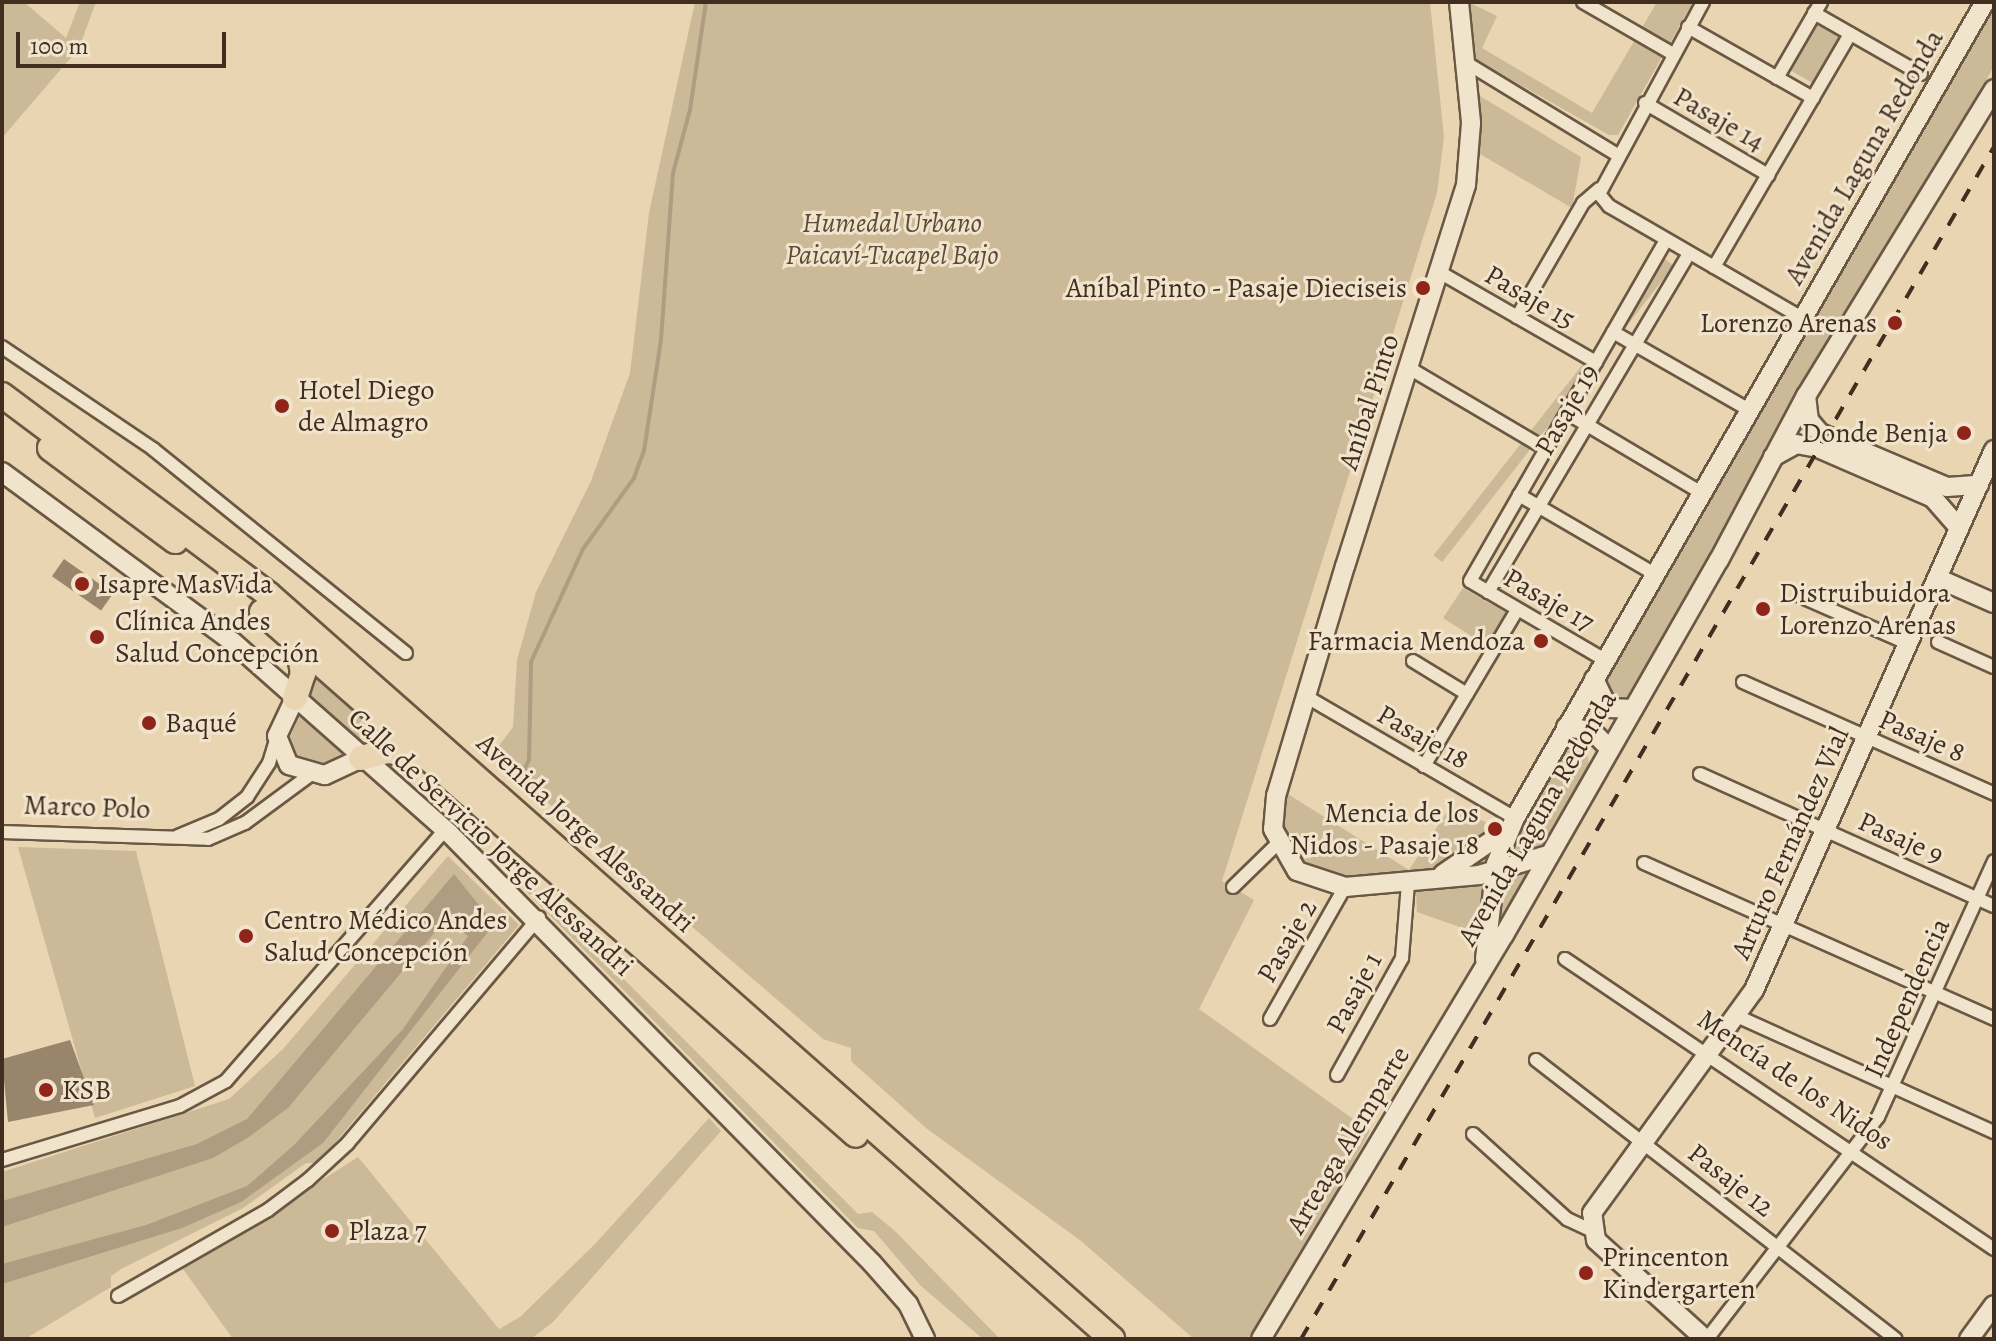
<!DOCTYPE html>
<meta charset="utf-8">
<style>
body{margin:0}
#map{position:relative;width:1996px;height:1341px;overflow:hidden;background:#e9d5b1;font-family:Alegreya,serif}
div>[style]{position:absolute}
[style*='--x']{left:calc(var(--x)*1px);top:calc(var(--y)*1px);width:calc(var(--w)*1px);rotate:calc(var(--a)*1deg)}
.green>*{inset:0;background:#ccb998;transform-origin:0 0}
.water>*{inset:0;background:#b09c80}
.stream>*{height:4px;margin:-2px;padding:0 2px;transform-origin:2px;border-radius:2px;background:#b09c80}
.building>*{inset:0;background:#98856b;transform-origin:0 0}
.roads{filter:drop-shadow(2px 0 #6b5844) drop-shadow(-2px 0 #6b5844) drop-shadow(0 2px #6b5844) drop-shadow(0 -2px #6b5844)}
.street>*{height:12px;margin:-6px;padding:0 6px;transform-origin:6px;border-radius:6px;background:#f1e4cc}
.secondary>*{height:18px;margin:-9px;padding:0 9px;transform-origin:9px;border-radius:9px;background:#f1e4cc}
.highway>*{height:24px;margin:-12px;padding:0 12px;transform-origin:12px;border-radius:12px;background:#e9d5b1}
.rail>*{height:4px;margin-top:-2px;transform-origin:0;background:repeating-linear-gradient(90deg,#412e20 0 14px,transparent 0 28px)}
.dots>*{width:22px;height:22px;translate:-50% -50%;box-sizing:border-box;border:4px solid #f1e4cc;border-radius:50%}
span{translate:-50% -50%;white-space:nowrap;text-align:center;line-height:1.15;-webkit-text-stroke:6px #f1e4cc;paint-order:stroke}
.street-label{font-size:28px;color:#412e20}
.park-label{font-size:28px;color:#5d4a38;font-style:italic}
.poi-label{font-size:28px;color:#412e20}
.right{translate:-100% -50%;text-align:right}
.left{translate:0 -50%;text-align:left}
.frame{position:absolute;inset:0;border:4px solid #412e20;pointer-events:none}
.scale{position:absolute;left:16px;top:32px;width:210px;height:36px;box-sizing:border-box;border:4px solid #412e20;border-top:0;padding-left:10px;font-size:24px;line-height:28px;white-space:nowrap;color:#412e20;-webkit-text-stroke:6px #f1e4cc;paint-order:stroke}
</style>
<div id="map">
<div class="green">
<i style="clip-path:polygon(2px 2px,24px 2px,66px 38px,80px 2px,96px 2px,79px 48px,2px 138px)"></i>
<i style="clip-path:polygon(695px 2px,1430px 2px,1444px 137px,1437px 193px,1222px 881px,1254px 900px,1199px 1009px,1370px 1131px,1314px 1238px,1247px 1339px,1194px 1339px,1081px 1241px,926px 1128px,851px 1061px,851px 1048px,823px 1039px,492px 755px,513px 727px,517px 660px,536px 592px,591px 481px,630px 373px,649px 213px)"></i>
<i style="clip-path:polygon(1468px 2px,1497px 16px,1482px 48px,1592px 113px,1657px 2px,1693px 2px,1618px 135px,1609px 135px,1476px 60px)"></i>
<i style="clip-path:polygon(1994px 2px,1994px 66px,1893px 247px,1883px 242px,1893px 248px,1823px 353px,1628px 703px,1604px 686px)"></i>
<i style="left:1820px;top:17px;width:32px;height:61px;rotate:30deg"></i>
<i style="clip-path:polygon(1475px 93px,1581px 157px,1572px 208px,1480px 154px)"></i>
<i style="left:1665px;top:259px;width:11px;height:376px;rotate:38deg"></i>
<i style="clip-path:polygon(1463px 588px,1507px 613px,1490px 648px,1443px 618px)"></i>
<i style="clip-path:polygon(317px 677px,372px 725px,329px 770px,297px 765px,286px 746px)"></i>
<i style="clip-path:polygon(1569px 747px,1587px 753px,1590px 770px,1534px 860px,1509px 864px,1510px 849px)"></i>
<i style="clip-path:polygon(1283px 791px,1409px 870px,1447px 812px,1457px 807px,1489px 824px,1483px 838px,1410px 890px,1336px 889px,1305px 871px,1278px 816px)"></i>
<i style="clip-path:polygon(18px 847px,136px 851px,195px 1086px,95px 1118px)"></i>
<i style="clip-path:polygon(448px 856px,519px 925px,318px 1163px,306px 1163px,243px 1208px,123px 1268px,111px 1276px,111px 1287px,25px 1339px,2px 1339px,2px 1172px,229px 1099px,283px 1049px)"></i>
<i style="clip-path:polygon(1535px 869px,1494px 939px,1417px 912px,1416px 891px)"></i>
<i style="clip-path:polygon(519px 874px,858px 1214px,872px 1212px,895px 1231px,1000px 1339px,983px 1339px,921px 1286px,874px 1231px,858px 1228px,513px 878px)"></i>
<i style="clip-path:polygon(709px 1118px,721px 1131px,553px 1322px,531px 1339px,233px 1339px,183px 1269px,358px 1157px,499px 1329px,520px 1317px,596px 1243px)"></i>
</div>
<div class="water">
<i style="clip-path:polygon(454px 874px,491px 920px,491px 928px,323px 1143px,241px 1202px,182px 1228px,2px 1284px,2px 1264px,146px 1225px,247px 1186px,294px 1145px,403px 1029px,468px 936px,446px 919px,288px 1108px,249px 1137px,213px 1158px,2px 1227px,2px 1201px,197px 1144px,247px 1119px)"></i>
</div>
<div class="stream">
<i style="--x:520;--y:779;--w:21;--a:-65"></i>
<i style="--x:529;--y:760;--w:98;--a:-88.8"></i>
<i style="--x:531;--y:662;--w:124;--a:-65.3"></i>
<i style="--x:583;--y:549;--w:87;--a:-54.3"></i>
<i style="--x:634;--y:478;--w:29;--a:-70"></i>
<i style="--x:644;--y:451;--w:112;--a:-81.3"></i>
<i style="--x:661;--y:340;--w:167;--a:-85.9"></i>
<i style="--x:673;--y:173;--w:65;--a:-74.9"></i>
<i style="--x:690;--y:110;--w:109;--a:-81.6"></i>
</div>
<div class="building">
<i style="left:64px;top:559px;width:60px;height:21px;rotate:35deg"></i>
<i style="clip-path:polygon(70px 1040px,94px 1105px,8px 1122px,2px 1059px)"></i>
</div>
<div class="roads">
<div class="street">
<i style="--x:1583;--y:2;--w:104;--a:30"></i>
<i style="--x:1703;--y:2;--w:218;--a:118.4"></i>
<i style="--x:1599;--y:194;--w:16;--a:50"></i>
<i style="--x:1609;--y:206;--w:225;--a:30.1"></i>
<i style="--x:1814;--y:13;--w:123;--a:29.7"></i>
<i style="--x:1688;--y:27;--w:144;--a:29.6"></i>
<i style="--x:1465;--y:62;--w:177;--a:31.4"></i>
<i style="--x:1777;--y:78;--w:88;--a:-59.9"></i>
<i style="--x:1645;--y:103;--w:143;--a:30.3"></i>
<i style="--x:1714;--y:267;--w:270;--a:-59.7"></i>
<i style="--x:1441;--y:273;--w:179;--a:29.9"></i>
<i style="--x:1517;--y:317;--w:132;--a:-59.9"></i>
<i style="--x:1583;--y:203;--w:21;--a:-41"></i>
<i style="--x:1613;--y:332;--w:159;--a:29.8"></i>
<i style="--x:2;--y:347;--w:182;--a:34"></i>
<i style="--x:153;--y:449;--w:325;--a:38.9"></i>
<i style="--x:1409;--y:368;--w:159;--a:30.6"></i>
<i style="--x:1567;--y:413;--w:157;--a:30.7"></i>
<i style="--x:1519;--y:495;--w:157;--a:30.2"></i>
<i style="--x:1488;--y:592;--w:394;--a:-59.3"></i>
<i style="--x:1802;--y:597;--w:117;--a:23.7"></i>
<i style="--x:1938;--y:642;--w:61;--a:24.1"></i>
<i style="--x:1605;--y:660;--w:156;--a:-149.7"></i>
<i style="--x:1470;--y:581;--w:393;--a:-60.1"></i>
<i style="--x:1413;--y:661;--w:63;--a:31.4"></i>
<i style="--x:1743;--y:682;--w:275;--a:24"></i>
<i style="--x:1307;--y:697;--w:241;--a:30.2"></i>
<i style="--x:1424;--y:766;--w:182;--a:-59.2"></i>
<i style="--x:1700;--y:774;--w:322;--a:24.2"></i>
<i style="--x:2;--y:832;--w:206;--a:1.9"></i>
<i style="--x:208;--y:839;--w:40;--a:-23.4"></i>
<i style="--x:245;--y:823;--w:81;--a:-36.4"></i>
<i style="--x:178;--y:836;--w:44;--a:-22.5"></i>
<i style="--x:219;--y:819;--w:36;--a:-38"></i>
<i style="--x:247;--y:797;--w:40;--a:-57.1"></i>
<i style="--x:269;--y:763;--w:28;--a:-73"></i>
<i style="--x:1644;--y:863;--w:383;--a:24"></i>
<i style="--x:1233;--y:887;--w:62;--a:-44.3"></i>
<i style="--x:1565;--y:959;--w:518;--a:34.06"></i>
<i style="--x:1739;--y:1017;--w:280;--a:24.3"></i>
<i style="--x:1270;--y:1019;--w:152;--a:-60.4"></i>
<i style="--x:1536;--y:1060;--w:455;--a:37.8"></i>
<i style="--x:1337;--y:1075;--w:134;--a:-60.9"></i>
<i style="--x:1402;--y:958;--w:75;--a:-85.4"></i>
<i style="--x:1473;--y:1134;--w:127;--a:42.1"></i>
<i style="--x:1567;--y:1219;--w:26;--a:25"></i>
<i style="--x:2;--y:1160;--w:186;--a:-16.9"></i>
<i style="--x:180;--y:1106;--w:52;--a:-28.5"></i>
<i style="--x:226;--y:1081;--w:333;--a:-48.9"></i>
<i style="--x:118;--y:1296;--w:173;--a:-29.8"></i>
<i style="--x:268;--y:1210;--w:50;--a:-36.9"></i>
<i style="--x:308;--y:1180;--w:53;--a:-42.7"></i>
<i style="--x:347;--y:1144;--w:297;--a:-49.7"></i>
<i style="--x:1707;--y:1339;--w:280;--a:-52.4"></i>
<i style="--x:1878;--y:1117;--w:281;--a:-65.6"></i>
</div>
<div class="secondary">
<i style="--x:1459;--y:2;--w:122;--a:84.3"></i>
<i style="--x:1471;--y:123;--w:62;--a:94.6"></i>
<i style="--x:1466;--y:185;--w:400;--a:107.6"></i>
<i style="--x:1345;--y:566;--w:240;--a:106.7"></i>
<i style="--x:1276;--y:796;--w:33;--a:95"></i>
<i style="--x:1273;--y:829;--w:48;--a:60.3"></i>
<i style="--x:1297;--y:871;--w:51;--a:18.4"></i>
<i style="--x:1345;--y:887;--w:135;--a:-5.1"></i>
<i style="--x:1479;--y:875;--w:72;--a:-16.2"></i>
<i style="--x:1806;--y:396;--w:24;--a:83"></i>
<i style="--x:1809;--y:420;--w:17;--a:50"></i>
<i style="--x:1820;--y:433;--w:138;--a:23"></i>
<i style="--x:1947;--y:487;--w:32;--a:-4"></i>
<i style="--x:1773;--y:457;--w:26;--a:-29"></i>
<i style="--x:1796;--y:444;--w:22;--a:10"></i>
<i style="--x:1818;--y:448;--w:125;--a:23.5"></i>
<i style="--x:1933;--y:498;--w:40;--a:49"></i>
<i style="--x:2;--y:472;--w:287;--a:36.4"></i>
<i style="--x:233;--y:642;--w:288;--a:41.5"></i>
<i style="--x:449;--y:833;--w:603;--a:45.47"></i>
<i style="--x:872;--y:1263;--w:55;--a:48.7"></i>
<i style="--x:908;--y:1304;--w:39;--a:64"></i>
<i style="--x:1937;--y:578;--w:62;--a:23.7"></i>
<i style="--x:1594;--y:679;--w:32;--a:64"></i>
<i style="--x:1608;--y:708;--w:25;--a:2"></i>
<i style="--x:295;--y:698;--w:42;--a:115.3"></i>
<i style="--x:277;--y:736;--w:31;--a:68"></i>
<i style="--x:289;--y:765;--w:37;--a:16"></i>
<i style="--x:325;--y:775;--w:40;--a:-25"></i>
<i style="--x:1566;--y:727;--w:26;--a:9"></i>
<i style="--x:1592;--y:731;--w:25;--a:45"></i>
<i style="--x:1443;--y:874;--w:74;--a:-34.5"></i>
<i style="--x:1485;--y:959;--w:96;--a:-83.4"></i>
<i style="--x:1496;--y:864;--w:50;--a:-67.6"></i>
<i style="--x:1515;--y:818;--w:942;--a:-60.06"></i>
<i style="--x:1261;--y:1339;--w:471;--a:-59"></i>
<i style="--x:1504;--y:935;--w:432;--a:-60.2"></i>
<i style="--x:1719;--y:560;--w:186;--a:-62.1"></i>
<i style="--x:1806;--y:396;--w:360;--a:-58.5"></i>
<i style="--x:1705;--y:1339;--w:147;--a:-137.8"></i>
<i style="--x:1596;--y:1240;--w:27;--a:-98"></i>
<i style="--x:1592;--y:1213;--w:276;--a:-54"></i>
<i style="--x:1754;--y:990;--w:591;--a:-66.04"></i>
<i style="--x:1969;--y:1339;--w:42;--a:-53.7"></i>
</div>
<div class="highway">
<i style="--x:2;--y:395;--w:332;--a:36.8"></i>
<i style="--x:268;--y:594;--w:1126;--a:41.43"></i>
<i style="--x:50;--y:448;--w:156;--a:36.6"></i>
<i style="--x:262;--y:612;--w:791;--a:41.36"></i>
<i style="--x:295;--y:698;--w:25;--a:-72"></i>
<i style="--x:303;--y:674;--w:31;--a:-99"></i>
<i style="--x:361;--y:758;--w:28;--a:-15"></i>
<i style="--x:388;--y:751;--w:39;--a:7"></i>
</div>
</div>
<div class="rail">
<i style="--x:1301;--y:1339;--w:1379;--a:-59.83"></i>
</div>
<div class="dots">
<i style="left:1423px;top:288px;background:#8f2418"></i>
<i style="left:1895px;top:323px;background:#8f2418"></i>
<i style="left:282px;top:406px;background:#8f2418"></i>
<i style="left:1964px;top:433px;background:#8f2418"></i>
<i style="left:82px;top:584px;background:#8f2418"></i>
<i style="left:1763px;top:609px;background:#8f2418"></i>
<i style="left:97px;top:637px;background:#8f2418"></i>
<i style="left:1541px;top:641px;background:#8f2418"></i>
<i style="left:149px;top:723px;background:#8f2418"></i>
<i style="left:1495px;top:829px;background:#8f2418"></i>
<i style="left:246px;top:936px;background:#8f2418"></i>
<i style="left:46px;top:1090px;background:#8f2418"></i>
<i style="left:332px;top:1231px;background:#8f2418"></i>
<i style="left:1586px;top:1273px;background:#8f2418"></i>
</div>
<div class="street-label">
<span style="left:1719px;top:119px;rotate:30deg">Pasaje 14</span>
<span style="left:1864px;top:157px;rotate:-60deg">Avenida Laguna Redonda</span>
<span style="left:1530px;top:297px;rotate:30deg">Pasaje 15</span>
<span style="left:1369px;top:402px;rotate:-72deg">Aníbal Pinto</span>
<span style="left:1567px;top:410px;rotate:-60deg">Pasaje 19</span>
<span style="left:1549px;top:600px;rotate:30deg">Pasaje 17</span>
<span style="left:1922px;top:736px;rotate:24deg">Pasaje 8</span>
<span style="left:1423px;top:737px;rotate:30deg">Pasaje 18</span>
<span style="left:87px;top:807px;rotate:2deg">Marco Polo</span>
<span style="left:1537px;top:818px;rotate:-60deg">Avenida Laguna Redonda</span>
<span style="left:586px;top:833px;rotate:42deg">Avenida Jorge Alessandri</span>
<span style="left:1901px;top:838px;rotate:24deg">Pasaje 9</span>
<span style="left:491px;top:842px;rotate:43deg">Calle de Servicio Jorge Alessandri</span>
<span style="left:1790px;top:843px;rotate:-66deg">Arturo Fernández Vial</span>
<span style="left:1287px;top:941px;rotate:-60deg">Pasaje 2</span>
<span style="left:1354px;top:993px;rotate:-62deg">Pasaje 1</span>
<span style="left:1907px;top:998px;rotate:-66deg">Independencia</span>
<span style="left:1795px;top:1080px;rotate:34deg">Mencía de los Nidos</span>
<span style="left:1348px;top:1140px;rotate:-59deg">Arteaga Alemparte</span>
<span style="left:1731px;top:1180px;rotate:38deg">Pasaje 12</span>
</div>
<div class="park-label">
<span style="left:892px;top:239px">Humedal Urbano<br>Paicaví-Tucapel Bajo</span>
</div>
<div class="poi-label">
<span class="right" style="left:1407px;top:288px">Aníbal Pinto - Pasaje Dieciseis</span>
<span class="right" style="left:1877px;top:323px">Lorenzo Arenas</span>
<span class="left" style="left:298px;top:406px">Hotel Diego<br>de Almagro</span>
<span class="right" style="left:1948px;top:433px">Donde Benja</span>
<span class="left" style="left:98px;top:584px">Isapre MasVida</span>
<span class="left" style="left:1779px;top:609px">Distruibuidora<br>Lorenzo Arenas</span>
<span class="left" style="left:115px;top:637px">Clínica Andes<br>Salud Concepción</span>
<span class="right" style="left:1525px;top:641px">Farmacia Mendoza</span>
<span class="left" style="left:165px;top:723px">Baqué</span>
<span class="right" style="left:1479px;top:829px">Mencia de los<br>Nidos - Pasaje 18</span>
<span class="left" style="left:264px;top:936px">Centro Médico Andes<br>Salud Concepción</span>
<span class="left" style="left:62px;top:1090px">KSB</span>
<span class="left" style="left:348px;top:1231px">Plaza 7</span>
<span class="left" style="left:1602px;top:1273px">Princenton<br>Kindergarten</span>
</div>
<div class="frame"></div>
<div class="scale">100 m</div>
</div>
